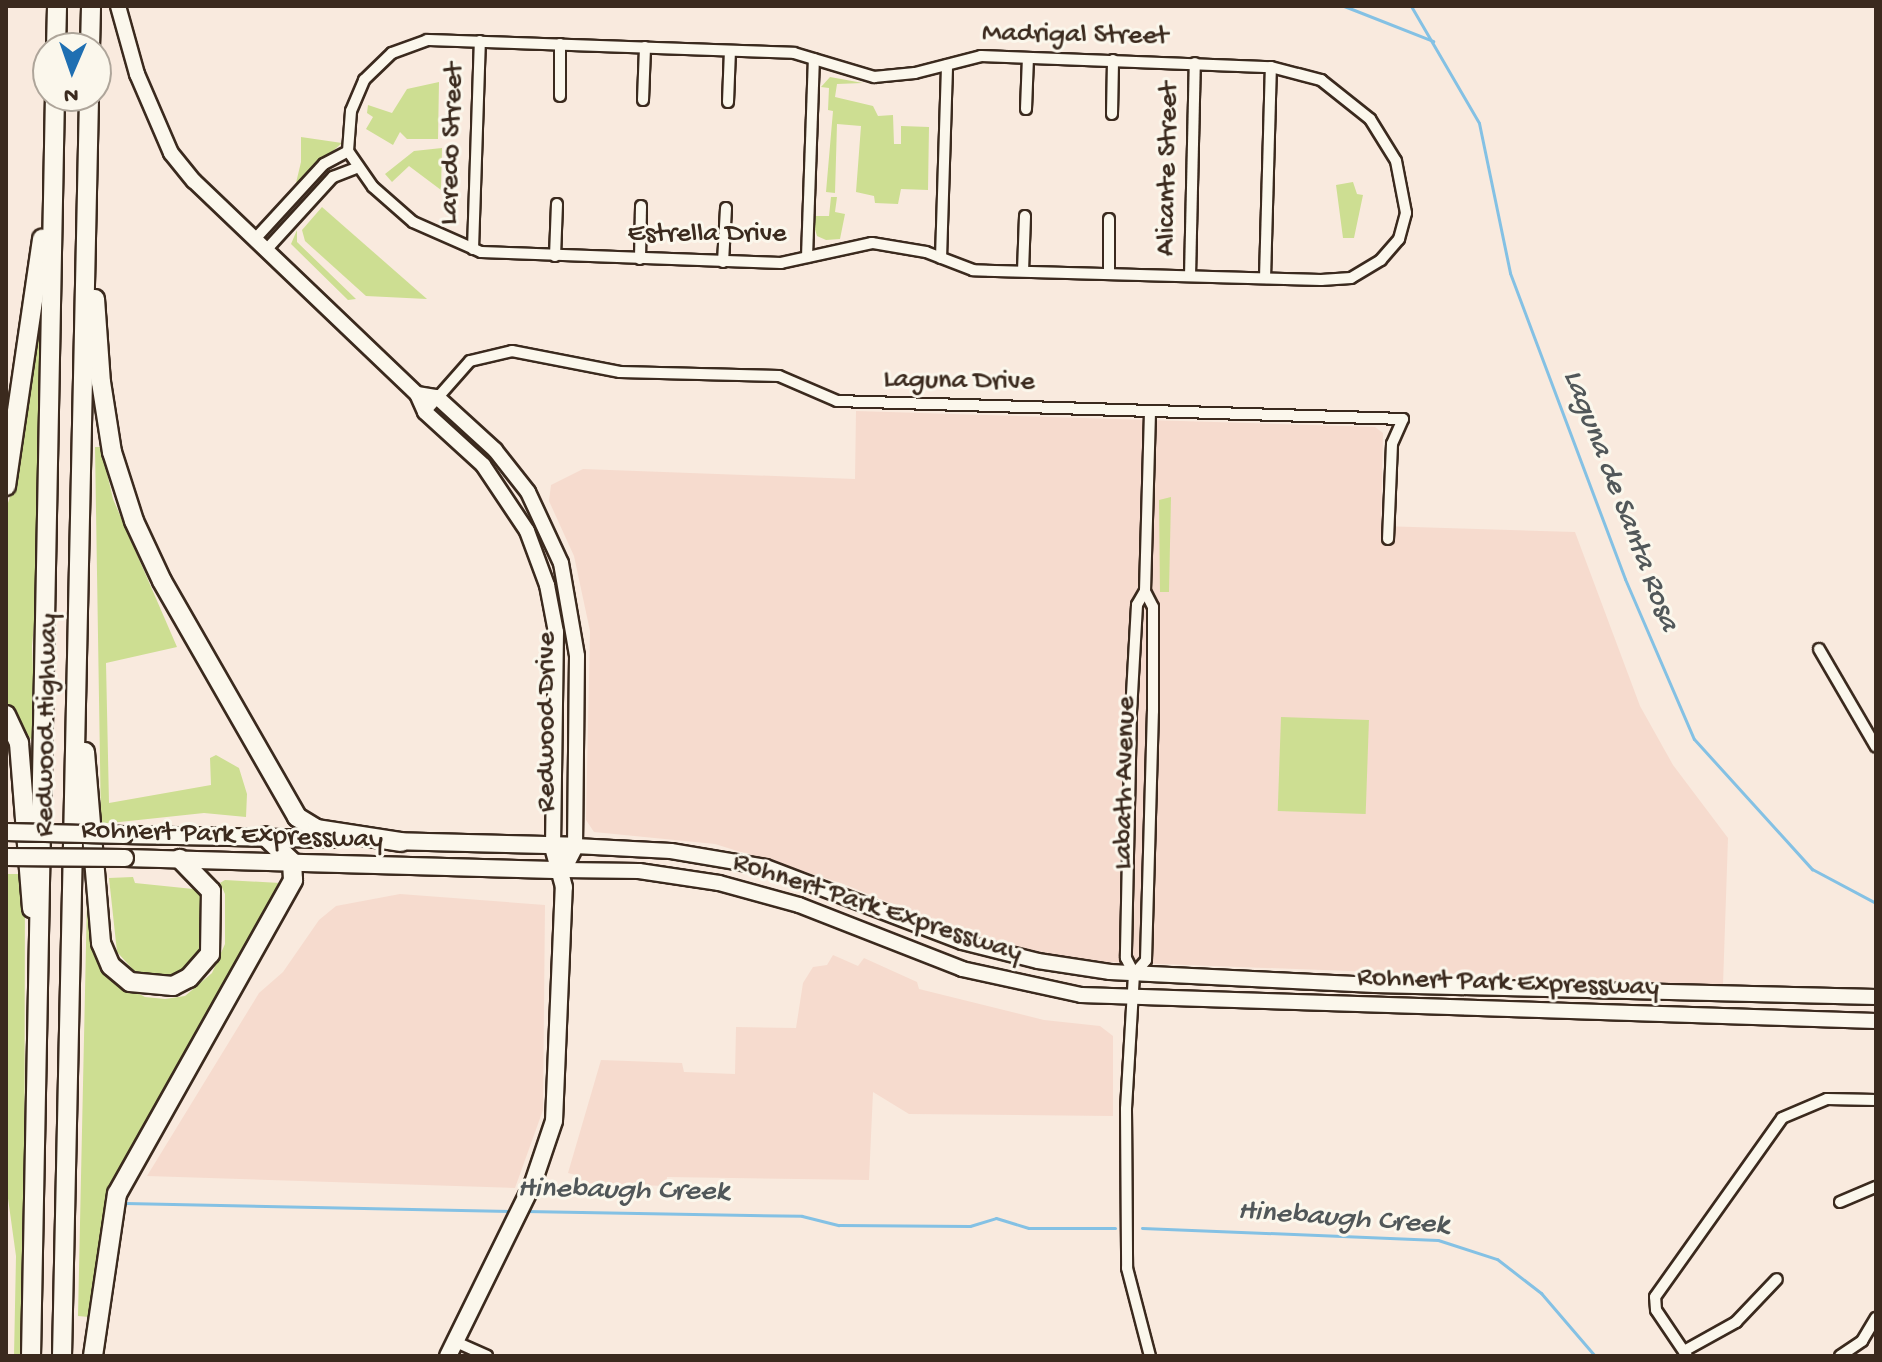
<!DOCTYPE html>
<style>
body{margin:0}
#map{position:relative;width:1882px;height:1362px;overflow:hidden;background:#f9eade;font-family:"Gochi Hand",sans-serif}
div>[style]{position:absolute}
[style*='--x']{left:calc(var(--x)*1px);top:calc(var(--y)*1px);width:calc(var(--w)*1px);rotate:calc(var(--a)*1deg)}
.built>*{inset:0;background:#f6dbce}
.green>*{inset:0;background:#cdde92;transform-origin:0 0}
.stream>*{height:3px;margin:-1.5px;padding:0 1.5px;transform-origin:1.5px;border-radius:1.5px;background:#84c1e4}
.roads{filter:drop-shadow(2px 0 #3b2a1e) drop-shadow(-2px 0 #3b2a1e) drop-shadow(0 2px #3b2a1e) drop-shadow(0 -2px #3b2a1e)}
.street>*{height:10px;margin:-5px;padding:0 5px;transform-origin:5px;border-radius:5px;background:#fbf7ec}
.secondary>*{height:14px;margin:-7px;padding:0 7px;transform-origin:7px;border-radius:7px;background:#fbf7ec}
.primary>*{height:16px;margin:-8px;padding:0 8px;transform-origin:8px;border-radius:8px;background:#fbf7ec}
.highway>*{height:18px;margin:-9px;padding:0 9px;transform-origin:9px;border-radius:9px;background:#fbf7ec}
.bridges{filter:drop-shadow(2px 0 #3b2a1e) drop-shadow(-2px 0 #3b2a1e) drop-shadow(0 2px #3b2a1e) drop-shadow(0 -2px #3b2a1e)}
.primary-bridge>*{height:16px;margin:-8px;padding:0 8px;transform-origin:8px;border-radius:8px;background:#fbf7ec}
span{translate:-50% -50%;white-space:nowrap;text-align:center;line-height:1.15;-webkit-text-stroke:6px #fbf7ec;paint-order:stroke}
.street-label{font-size:28px;color:#3b2a1e}
.water-label{font-size:30px;color:#515759;font-style:italic}
.frame{position:absolute;inset:0;border:8px solid #3b2a1e;pointer-events:none}
.north{position:absolute;left:32px;top:32px;width:80px;height:80px;box-sizing:border-box;background:#fbf7ec;border:2px solid #aea59a;border-radius:50%;rotate:182deg;font-size:22px;font-weight:700;line-height:32px;text-align:center;color:#3b2a1e}
.north::after{content:'';display:block;margin:auto;width:28px;height:36px;background:#1f6fb2;clip-path:polygon(50% 0,100% 100%,50% 72%,0 100%)}
</style>
<div id="map">
<div class="built">
<i style="clip-path:polygon(856px 411px,1375px 427px,1383px 433px,1381px 526px,1575px 532px,1640px 706px,1673px 765px,1728px 838px,1723px 985px,1080px 961px,972px 936px,841px 883px,715px 844px,594px 832px,586px 820px,590px 631px,574px 556px,549px 501px,551px 485px,583px 469px,855px 479px)"></i>
<i style="clip-path:polygon(400px 894px,545px 905px,543px 1110px,515px 1188px,147px 1176px,259px 993px,283px 972px,319px 920px,336px 906px)"></i>
<i style="clip-path:polygon(833px 955px,858px 966px,864px 958px,917px 982px,919px 989px,1044px 1020px,1100px 1026px,1113px 1036px,1113px 1116px,909px 1114px,873px 1092px,869px 1180px,667px 1177px,666px 1186px,581px 1183px,580px 1176px,568px 1173px,601px 1060px,682px 1063px,684px 1072px,735px 1074px,736px 1027px,796px 1028px,803px 983px,813px 967px,827px 965px)"></i>
</div>
<div class="green">
<i style="clip-path:polygon(830px 77px,863px 83px,837px 84px,835px 97px,873px 106px,878px 116px,893px 115px,894px 144px,901px 144px,901px 126px,929px 127px,928px 190px,901px 189px,898px 204px,875px 203px,874px 196px,856px 192px,861px 126px,837px 124px,835px 193px,826px 192px,833px 111px,828px 110px,829px 88px,821px 87px)"></i>
<i style="clip-path:polygon(439px 82px,438px 139px,407px 139px,400px 132px,393px 145px,366px 129px,373px 117px,367px 113px,368px 105px,392px 113px,407px 89px)"></i>
<i style="clip-path:polygon(301px 137px,342px 143px,296px 183px,301px 162px)"></i>
<i style="clip-path:polygon(442px 148px,441px 190px,409px 166px,392px 182px,385px 174px,414px 151px)"></i>
<i style="clip-path:polygon(1353px 182px,1357px 194px,1363px 195px,1354px 238px,1343px 238px,1336px 185px)"></i>
<i style="clip-path:polygon(831px 197px,837px 197px,835px 212px,845px 214px,840px 239px,826px 240px,817px 236px,813px 223px,815px 216px,829px 216px)"></i>
<i style="clip-path:polygon(322px 207px,427px 299px,366px 296px,305px 241px,302px 230px)"></i>
<i style="clip-path:polygon(297px 230px,297px 242px,356px 299px,348px 300px,291px 244px)"></i>
<i style="clip-path:polygon(40px 301px,37px 593px,32px 646px,36px 747px,6px 702px,6px 509px,19px 470px)"></i>
<i style="clip-path:polygon(95px 447px,101px 447px,113px 499px,177px 647px,106px 663px,109px 803px,211px 785px,210px 758px,216px 755px,239px 768px,247px 794px,246px 817px,204px 813px,101px 824px)"></i>
<i style="clip-path:polygon(1171px 497px,1169px 592px,1160px 592px,1159px 500px)"></i>
<i style="left:1281px;top:717px;width:88px;height:94px;rotate:2deg"></i>
<i style="clip-path:polygon(7px 874px,25px 874px,24px 1356px,14px 1356px,16px 1256px,6px 1184px)"></i>
<i style="clip-path:polygon(133px 877px,135px 883px,203px 890px,206px 944px,180px 975px,138px 975px,117px 952px,109px 878px)"></i>
<i style="clip-path:polygon(225px 880px,280px 883px,107px 1195px,89px 1317px,78px 1316px,87px 899px,118px 983px,145px 997px,165px 999px,185px 996px,212px 973px,225px 944px,225px 894px,220px 883px)"></i>
</div>
<div class="stream">
<i style="--x:1344;--y:6;--w:96;--a:21.5"></i>
<i style="--x:1411;--y:6;--w:135;--a:59.8"></i>
<i style="--x:1479;--y:123;--w:153;--a:78.3"></i>
<i style="--x:1510;--y:273;--w:327;--a:69.4"></i>
<i style="--x:1625;--y:579;--w:174;--a:66.7"></i>
<i style="--x:1694;--y:739;--w:176;--a:47.8"></i>
<i style="--x:1812;--y:869;--w:72;--a:28"></i>
<i style="--x:125;--y:1203;--w:389;--a:1.2"></i>
<i style="--x:525;--y:1211;--w:277;--a:1"></i>
<i style="--x:802;--y:1216;--w:38;--a:14"></i>
<i style="--x:839;--y:1225;--w:131;--a:0.4"></i>
<i style="--x:970;--y:1226;--w:27;--a:-17"></i>
<i style="--x:996;--y:1218;--w:34;--a:17"></i>
<i style="--x:1029;--y:1228;--w:86;--a:0"></i>
<i style="--x:1142;--y:1228;--w:296;--a:2.3"></i>
<i style="--x:1438;--y:1240;--w:62;--a:17.9"></i>
<i style="--x:1497;--y:1259;--w:56;--a:37.7"></i>
<i style="--x:1541;--y:1293;--w:83;--a:49.4"></i>
</div>
<div class="roads">
<div class="street">
<i style="--x:427;--y:40;--w:367;--a:2"></i>
<i style="--x:794;--y:53;--w:84;--a:16.7"></i>
<i style="--x:874;--y:77;--w:41;--a:-5.6"></i>
<i style="--x:915;--y:73;--w:68;--a:-14.4"></i>
<i style="--x:981;--y:56;--w:290;--a:2.2"></i>
<i style="--x:1271;--y:67;--w:52;--a:14.6"></i>
<i style="--x:1321;--y:80;--w:63;--a:38.5"></i>
<i style="--x:1370;--y:119;--w:49;--a:58.2"></i>
<i style="--x:1396;--y:161;--w:53;--a:79.1"></i>
<i style="--x:1406;--y:213;--w:27;--a:105"></i>
<i style="--x:1399;--y:239;--w:28;--a:131"></i>
<i style="--x:1381;--y:260;--w:35;--a:149"></i>
<i style="--x:1351;--y:278;--w:30;--a:176"></i>
<i style="--x:1321;--y:280;--w:348;--a:-178.4"></i>
<i style="--x:973;--y:270;--w:50;--a:-159"></i>
<i style="--x:926;--y:252;--w:55;--a:-170.5"></i>
<i style="--x:872;--y:243;--w:93;--a:167.6"></i>
<i style="--x:781;--y:263;--w:300;--a:-177.9"></i>
<i style="--x:481;--y:252;--w:74;--a:-156.2"></i>
<i style="--x:413;--y:222;--w:53;--a:-138.8"></i>
<i style="--x:373;--y:187;--w:44;--a:-124.8"></i>
<i style="--x:348;--y:151;--w:40;--a:-85.7"></i>
<i style="--x:351;--y:111;--w:34;--a:-67"></i>
<i style="--x:364;--y:80;--w:39;--a:-44"></i>
<i style="--x:392;--y:53;--w:37;--a:-20"></i>
<i style="--x:560;--y:96;--w:52;--a:-90"></i>
<i style="--x:643;--y:100;--w:53;--a:-87.8"></i>
<i style="--x:728;--y:102;--w:51;--a:-87.8"></i>
<i style="--x:1026;--y:109;--w:51;--a:-87.8"></i>
<i style="--x:1112;--y:114;--w:54;--a:-88.9"></i>
<i style="--x:255;--y:239;--w:102;--a:-47.4"></i>
<i style="--x:324;--y:164;--w:27;--a:-28"></i>
<i style="--x:267;--y:249;--w:98;--a:-47.5"></i>
<i style="--x:333;--y:177;--w:26;--a:-21"></i>
<i style="--x:473;--y:249;--w:208;--a:-88.1"></i>
<i style="--x:555;--y:256;--w:52;--a:-87.8"></i>
<i style="--x:807;--y:257;--w:198;--a:-88"></i>
<i style="--x:941;--y:258;--w:193;--a:-88.2"></i>
<i style="--x:640;--y:259;--w:53;--a:-88.9"></i>
<i style="--x:723;--y:262;--w:54;--a:-86.8"></i>
<i style="--x:1023;--y:271;--w:55;--a:-87.9"></i>
<i style="--x:1109;--y:274;--w:55;--a:-90"></i>
<i style="--x:1190;--y:276;--w:213;--a:-88.7"></i>
<i style="--x:1265;--y:278;--w:211;--a:-88.4"></i>
<i style="--x:425;--y:412;--w:68;--a:-48.6"></i>
<i style="--x:470;--y:361;--w:43;--a:-13.4"></i>
<i style="--x:512;--y:351;--w:110;--a:11"></i>
<i style="--x:620;--y:372;--w:159;--a:1.4"></i>
<i style="--x:779;--y:376;--w:63;--a:23.3"></i>
<i style="--x:837;--y:401;--w:566;--a:1.82"></i>
<i style="--x:1403;--y:419;--w:27;--a:114"></i>
<i style="--x:1392;--y:444;--w:95;--a:92.4"></i>
<i style="--x:1145;--y:591;--w:16;--a:120"></i>
<i style="--x:1137;--y:605;--w:107;--a:93.2"></i>
<i style="--x:1131;--y:712;--w:246;--a:91.2"></i>
<i style="--x:1126;--y:958;--w:18;--a:63"></i>
<i style="--x:1134;--y:974;--w:135;--a:93.4"></i>
<i style="--x:1126;--y:1109;--w:159;--a:89.6"></i>
<i style="--x:1127;--y:1268;--w:91;--a:75.4"></i>
<i style="--x:1819;--y:649;--w:113;--a:59.8"></i>
<i style="--x:1134;--y:974;--w:18;--a:-49"></i>
<i style="--x:1146;--y:960;--w:249;--a:-88.4"></i>
<i style="--x:1153;--y:711;--w:104;--a:-90"></i>
<i style="--x:1153;--y:607;--w:18;--a:-117"></i>
<i style="--x:1145;--y:591;--w:180;--a:-88.4"></i>
<i style="--x:1840;--y:1202;--w:39;--a:-23"></i>
<i style="--x:456;--y:1342;--w:34;--a:24"></i>
<i style="--x:1684;--y:1351;--w:60;--a:-29.1"></i>
<i style="--x:1736;--y:1322;--w:59;--a:-46.4"></i>
<i style="--x:1687;--y:1356;--w:55;--a:-124"></i>
<i style="--x:1656;--y:1310;--w:13;--a:-94"></i>
<i style="--x:1655;--y:1297;--w:219;--a:-54.6"></i>
<i style="--x:1782;--y:1118;--w:49;--a:-22.9"></i>
<i style="--x:1827;--y:1099;--w:49;--a:1.2"></i>
<i style="--x:1840;--y:1356;--w:27;--a:-34"></i>
<i style="--x:1862;--y:1341;--w:27;--a:-59"></i>
</div>
<div class="secondary">
<i style="--x:118;--y:6;--w:71;--a:74.4"></i>
<i style="--x:137;--y:74;--w:86;--a:66.7"></i>
<i style="--x:171;--y:153;--w:36;--a:51"></i>
<i style="--x:194;--y:181;--w:308;--a:43.7"></i>
<i style="--x:417;--y:394;--w:20;--a:66"></i>
<i style="--x:425;--y:412;--w:79;--a:42.4"></i>
<i style="--x:483;--y:465;--w:79;--a:56.3"></i>
<i style="--x:527;--y:531;--w:58;--a:69.7"></i>
<i style="--x:547;--y:585;--w:48;--a:79.2"></i>
<i style="--x:556;--y:632;--w:215;--a:90.8"></i>
<i style="--x:417;--y:394;--w:20;--a:9"></i>
<i style="--x:437;--y:397;--w:79;--a:42.4"></i>
<i style="--x:495;--y:450;--w:53;--a:51.8"></i>
<i style="--x:528;--y:492;--w:78;--a:65.1"></i>
<i style="--x:561;--y:563;--w:94;--a:80.2"></i>
<i style="--x:577;--y:656;--w:190;--a:90.6"></i>
<i style="--x:575;--y:846;--w:96;--a:3"></i>
<i style="--x:671;--y:851;--w:96;--a:9.6"></i>
<i style="--x:766;--y:867;--w:210;--a:20.9"></i>
<i style="--x:962;--y:942;--w:78;--a:14"></i>
<i style="--x:1038;--y:961;--w:73;--a:8.7"></i>
<i style="--x:1110;--y:972;--w:265;--a:2.8"></i>
<i style="--x:1375;--y:985;--w:501;--a:1.37"></i>
<i style="--x:563;--y:870;--w:76;--a:0.8"></i>
<i style="--x:639;--y:871;--w:81;--a:8.5"></i>
<i style="--x:719;--y:883;--w:83;--a:15.4"></i>
<i style="--x:799;--y:905;--w:175;--a:21.4"></i>
<i style="--x:962;--y:969;--w:122;--a:12.3"></i>
<i style="--x:1081;--y:995;--w:795;--a:1.87"></i>
</div>
<div class="primary">
<i style="--x:124;--y:835;--w:210;--a:1.1"></i>
<i style="--x:389;--y:841;--w:186;--a:1.5"></i>
<i style="--x:575;--y:846;--w:27;--a:117"></i>
<i style="--x:125;--y:858;--w:438;--a:1.6"></i>
<i style="--x:448;--y:1356;--w:193;--a:-63.8"></i>
<i style="--x:533;--y:1183;--w:65;--a:-71.3"></i>
<i style="--x:554;--y:1121;--w:234;--a:-87.6"></i>
<i style="--x:564;--y:887;--w:41;--a:-105.4"></i>
</div>
<div class="highway">
<i style="--x:56;--y:48;--w:42;--a:-88.6"></i>
<i style="--x:90;--y:48;--w:42;--a:-88.6"></i>
<i style="--x:95;--y:299;--w:83;--a:85.9"></i>
<i style="--x:101;--y:382;--w:71;--a:81.1"></i>
<i style="--x:112;--y:452;--w:72;--a:72.3"></i>
<i style="--x:134;--y:521;--w:66;--a:65"></i>
<i style="--x:162;--y:581;--w:272;--a:60.2"></i>
<i style="--x:297;--y:817;--w:23;--a:31"></i>
<i style="--x:317;--y:829;--w:85;--a:8.8"></i>
<i style="--x:6;--y:486;--w:250;--a:-81.7"></i>
<i style="--x:6;--y:715;--w:31;--a:65"></i>
<i style="--x:19;--y:743;--w:166;--a:85.5"></i>
<i style="--x:85;--y:752;--w:192;--a:85.2"></i>
<i style="--x:101;--y:943;--w:25;--a:67"></i>
<i style="--x:111;--y:966;--w:25;--a:40"></i>
<i style="--x:130;--y:982;--w:43;--a:5.3"></i>
<i style="--x:173;--y:986;--w:18;--a:-27"></i>
<i style="--x:189;--y:978;--w:32;--a:-49"></i>
<i style="--x:210;--y:954;--w:63;--a:-89.1"></i>
<i style="--x:211;--y:891;--w:45;--a:-134.1"></i>
<i style="--x:31;--y:1356;--w:1260;--a:-88.91"></i>
<i style="--x:62;--y:1356;--w:1260;--a:-88.77"></i>
<i style="--x:93;--y:1356;--w:164;--a:-81.6"></i>
<i style="--x:117;--y:1194;--w:360;--a:-60.7"></i>
<i style="--x:293;--y:880;--w:18;--a:-93"></i>
<i style="--x:292;--y:862;--w:37;--a:-136"></i>
</div>
</div>
<div class="bridges">
<div class="primary-bridge">
<i style="--x:6;--y:832;--w:118;--a:1.5"></i>
<i style="--x:6;--y:857;--w:119;--a:0.5"></i>
</div>
</div>
<div class="street-label">
<span style="left:1075px;top:36px;rotate:1deg">Madrigal Street</span>
<span style="left:453px;top:144px;rotate:-88deg">Laredo Street</span>
<span style="left:1169px;top:169px;rotate:-89deg">Alicante Street</span>
<span style="left:707px;top:235px">Estrella Drive</span>
<span style="left:959px;top:382px;rotate:1deg">Laguna Drive</span>
<span style="left:548px;top:722px;rotate:-90deg">Redwood Drive</span>
<span style="left:48px;top:725px;rotate:-89deg">Redwood Highway</span>
<span style="left:1126px;top:783px;rotate:-89deg">Labath Avenue</span>
<span style="left:232px;top:836px;rotate:2deg">Rohnert Park Expressway</span>
<span style="left:877px;top:909px;rotate:18deg">Rohnert Park Expressway</span>
<span style="left:1508px;top:984px;rotate:2deg">Rohnert Park Expressway</span>
</div>
<div class="water-label">
<span style="left:1619px;top:501px;rotate:69deg">Laguna de Santa Rosa</span>
<span style="left:623px;top:1192px;rotate:1deg">Hinebaugh Creek</span>
<span style="left:1343px;top:1220px;rotate:4deg">Hinebaugh Creek</span>
</div>
<div class="frame"></div>
<div class="north">N</div>
</div>
